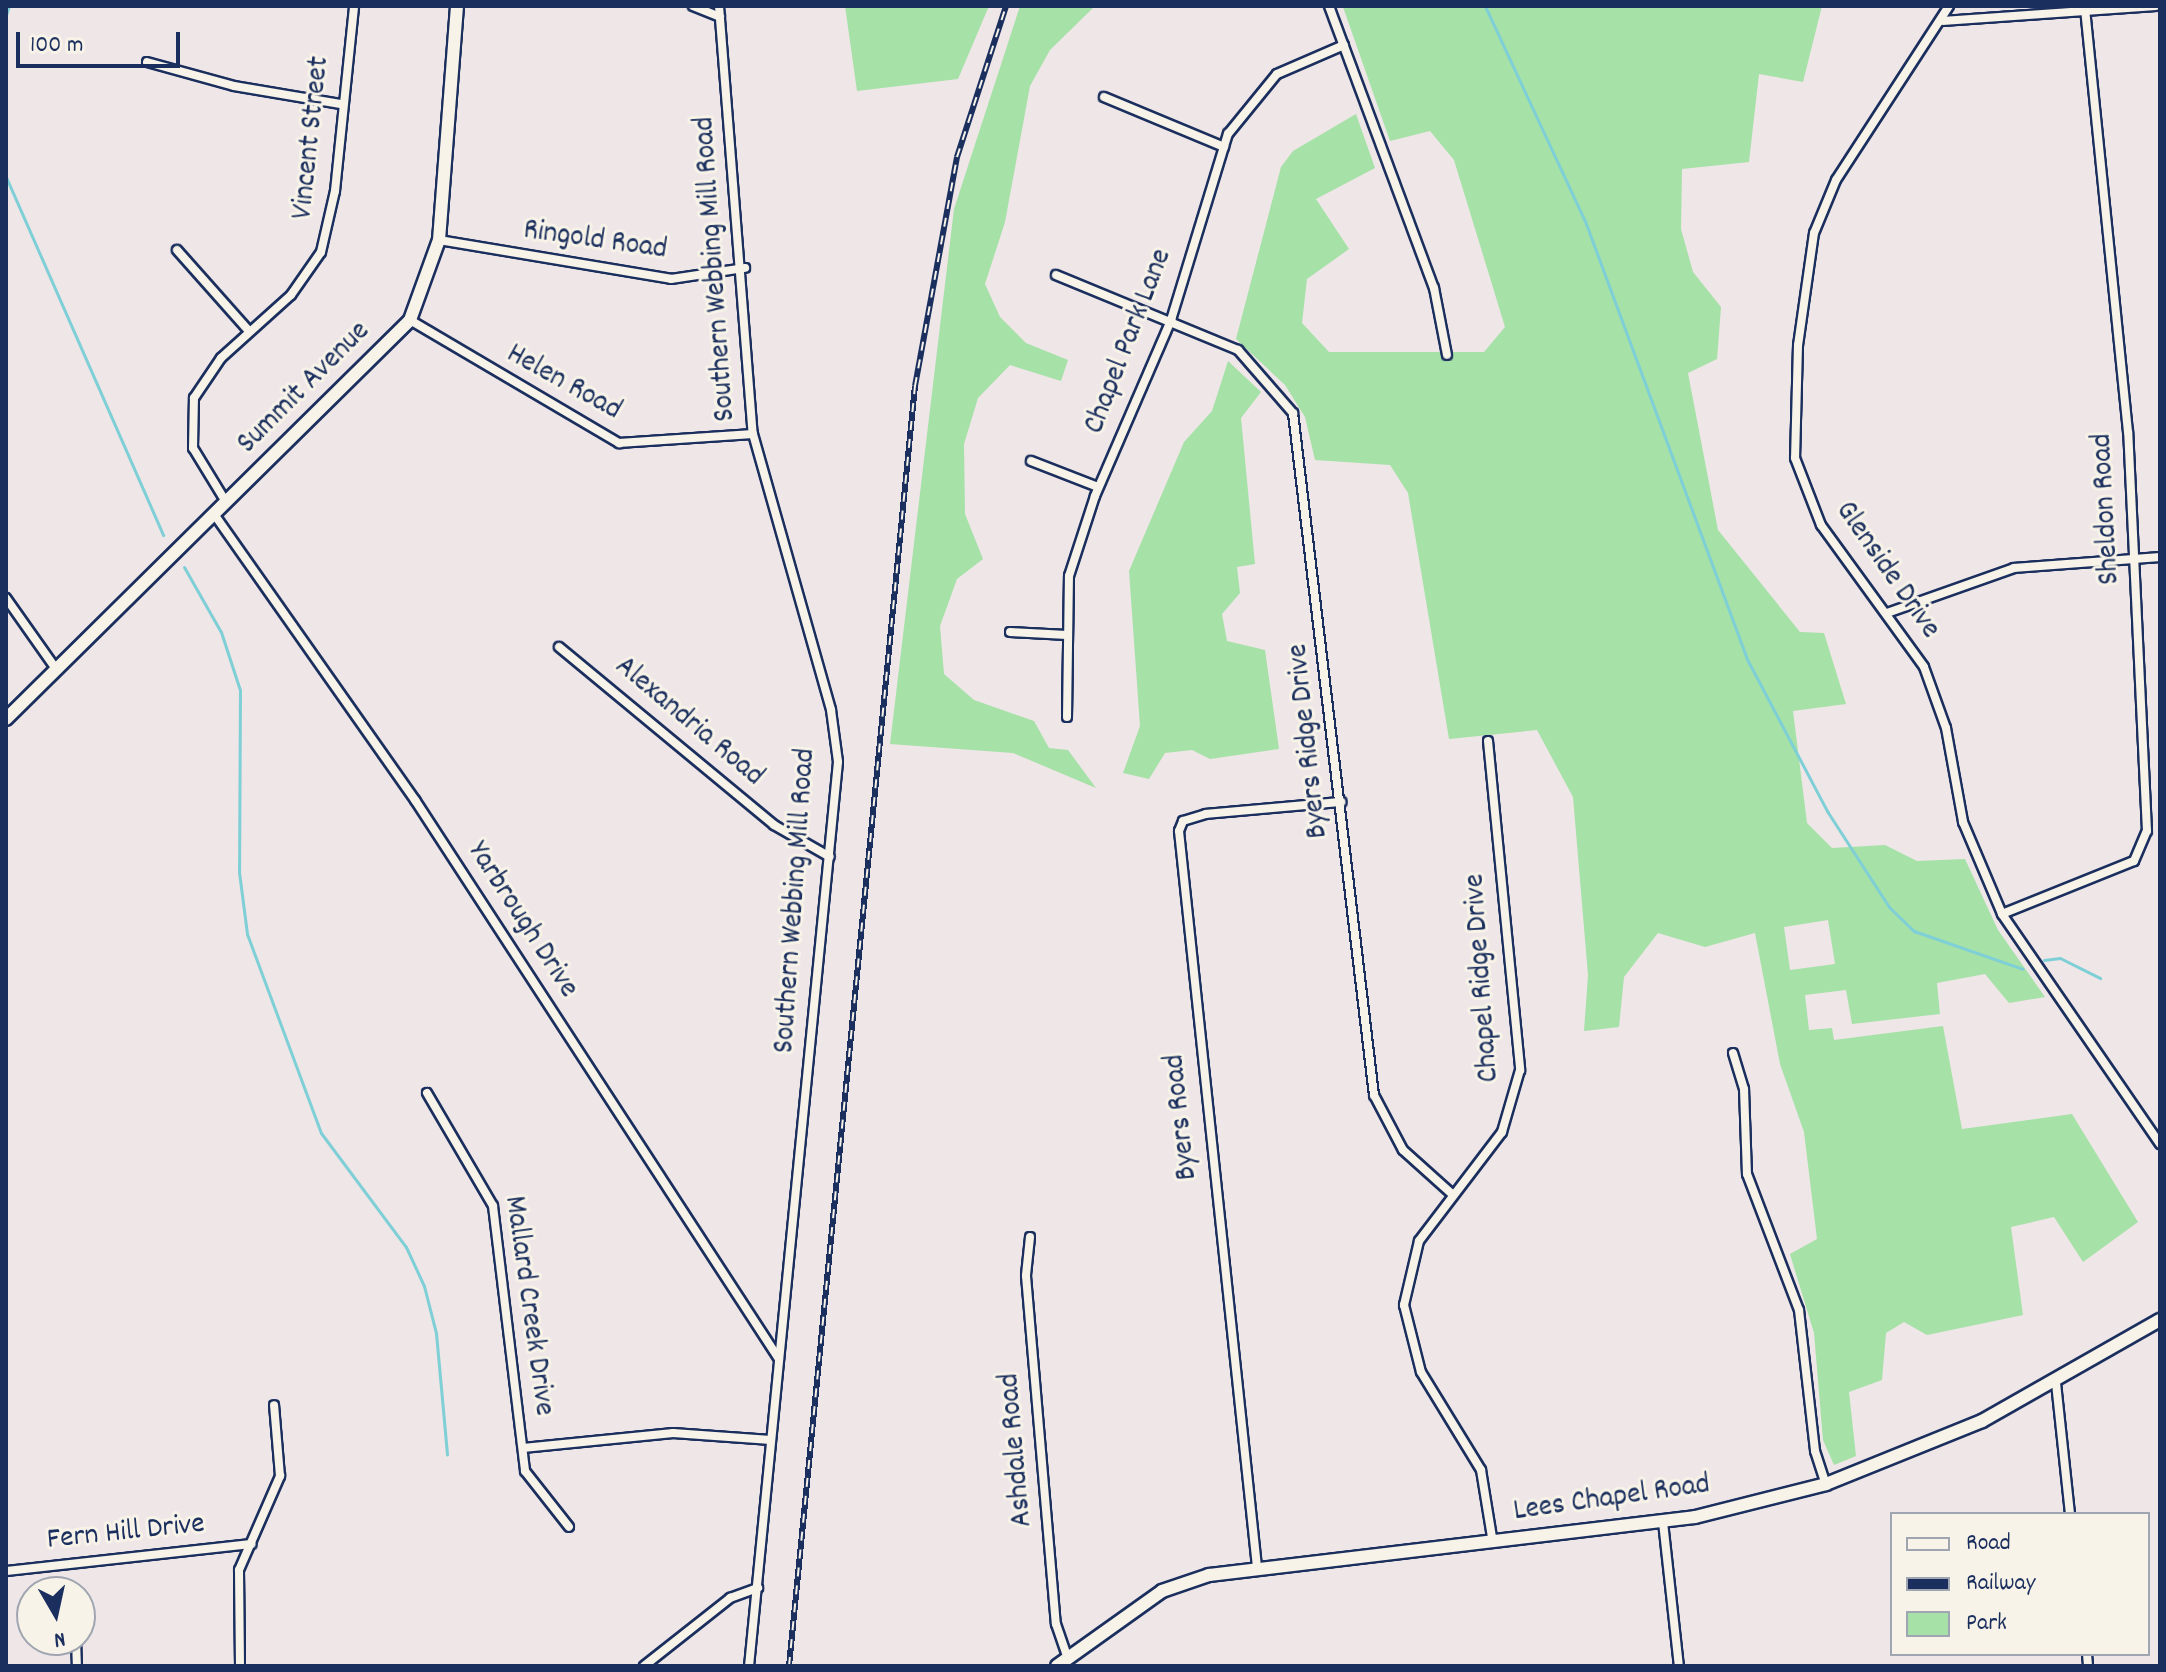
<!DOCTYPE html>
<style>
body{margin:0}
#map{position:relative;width:2166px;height:1672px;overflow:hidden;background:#eee6e7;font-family:Dekko,sans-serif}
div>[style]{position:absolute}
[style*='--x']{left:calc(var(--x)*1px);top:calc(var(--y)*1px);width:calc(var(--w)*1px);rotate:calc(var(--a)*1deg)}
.green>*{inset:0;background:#a6e1a7}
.stream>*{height:3px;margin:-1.5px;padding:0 1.5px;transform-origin:1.5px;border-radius:1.5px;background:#7fcfd7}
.roads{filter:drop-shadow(2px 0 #1b2f5e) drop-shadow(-2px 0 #1b2f5e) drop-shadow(0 2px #1b2f5e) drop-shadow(0 -2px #1b2f5e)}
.minor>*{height:8px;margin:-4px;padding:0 4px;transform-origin:4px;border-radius:4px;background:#f7f3e8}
.secondary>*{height:12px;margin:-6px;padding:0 6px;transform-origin:6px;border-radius:6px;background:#f7f3e8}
.rail>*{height:6px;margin-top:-3px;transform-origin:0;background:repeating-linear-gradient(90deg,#f7f3e8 0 9px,#1b2f5e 0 18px);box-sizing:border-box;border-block:2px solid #1b2f5e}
span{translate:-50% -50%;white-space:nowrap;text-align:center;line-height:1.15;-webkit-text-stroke:6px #f7f3e8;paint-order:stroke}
.street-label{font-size:30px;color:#1b2f5e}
.frame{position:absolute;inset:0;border:8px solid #1b2f5e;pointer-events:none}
.legend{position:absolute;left:1890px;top:1512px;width:260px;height:144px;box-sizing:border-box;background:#f7f3e8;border:2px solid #9fa5b1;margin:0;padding:10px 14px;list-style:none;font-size:24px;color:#1b2f5e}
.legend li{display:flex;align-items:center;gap:16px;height:40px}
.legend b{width:40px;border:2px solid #9fa5b1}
.north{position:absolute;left:16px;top:1576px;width:80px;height:80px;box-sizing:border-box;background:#f7f3e8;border:2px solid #9fa5b1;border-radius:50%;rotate:171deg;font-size:22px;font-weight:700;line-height:32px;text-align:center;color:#1b2f5e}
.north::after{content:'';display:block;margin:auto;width:28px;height:36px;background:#1b2f5e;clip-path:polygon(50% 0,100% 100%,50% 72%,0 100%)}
.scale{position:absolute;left:16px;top:32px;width:164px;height:36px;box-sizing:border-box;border:4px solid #1b2f5e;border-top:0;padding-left:10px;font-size:24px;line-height:28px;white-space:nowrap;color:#1b2f5e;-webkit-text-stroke:6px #f7f3e8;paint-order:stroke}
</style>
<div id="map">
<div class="green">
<i style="clip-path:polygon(845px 6px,989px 6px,958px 79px,857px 91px)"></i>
<i style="clip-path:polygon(1020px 6px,1095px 6px,1050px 50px,1030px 86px,1005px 222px,985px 284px,1000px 317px,1026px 343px,1068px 360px,1061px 381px,1010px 365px,978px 398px,964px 444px,965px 514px,983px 559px,957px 579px,940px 626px,944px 674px,974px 700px,1034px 721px,1049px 748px,1068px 750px,1096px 788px,1013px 753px,890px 744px,954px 209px)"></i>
<i style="clip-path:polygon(evenodd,1822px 6px,1803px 82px,1759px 74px,1749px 162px,1682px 169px,1681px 229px,1693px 272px,1721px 307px,1717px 359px,1688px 373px,1718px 530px,1800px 632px,1824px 633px,1846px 704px,1793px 711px,1807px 823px,1832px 848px,1885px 845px,1917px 861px,1965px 859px,1998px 930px,2045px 997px,2009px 1003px,1985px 974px,1937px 983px,1940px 1014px,1852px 1024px,1846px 990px,1805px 995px,1809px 1030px,1832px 1028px,1834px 1040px,1943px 1026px,1962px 1129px,2072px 1114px,2138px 1222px,2083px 1262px,2054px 1217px,2011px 1227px,2023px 1315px,1927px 1335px,1904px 1322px,1886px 1333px,1882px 1380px,1849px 1392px,1856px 1456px,1834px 1465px,1823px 1440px,1814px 1333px,1790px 1254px,1817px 1239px,1804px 1132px,1780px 1064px,1755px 933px,1705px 947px,1658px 933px,1624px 977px,1619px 1027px,1584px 1031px,1588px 975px,1573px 797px,1537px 730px,1449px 739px,1408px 493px,1390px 465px,1315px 460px,1305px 417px,1285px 385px,1236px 339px,1281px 167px,1293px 151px,1356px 114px,1375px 168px,1316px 199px,1349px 249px,1307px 279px,1302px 323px,1329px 352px,1484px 352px,1505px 327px,1454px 160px,1430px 131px,1390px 141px,1343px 7px,1822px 6px,1828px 920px,1835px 964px,1790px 970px,1784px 927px,1828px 920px)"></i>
<i style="clip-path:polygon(1228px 361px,1261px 392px,1241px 418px,1255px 564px,1237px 567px,1240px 593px,1222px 614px,1227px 641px,1265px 650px,1279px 749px,1210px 759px,1192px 750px,1165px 753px,1149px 779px,1123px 773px,1140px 726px,1129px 571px,1184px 442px,1212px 411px)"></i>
</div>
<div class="stream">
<i style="--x:1485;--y:6;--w:237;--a:65.1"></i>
<i style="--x:1585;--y:221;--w:469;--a:69.7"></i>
<i style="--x:1748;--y:661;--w:170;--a:62.2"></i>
<i style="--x:1827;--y:811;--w:114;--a:57.1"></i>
<i style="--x:1889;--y:907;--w:35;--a:44"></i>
<i style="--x:1914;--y:931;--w:115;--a:19.2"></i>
<i style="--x:6;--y:15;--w:9;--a:-72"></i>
<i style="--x:6;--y:177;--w:391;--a:66.3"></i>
<i style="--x:184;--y:567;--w:75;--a:60.4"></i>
<i style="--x:221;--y:632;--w:61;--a:71.9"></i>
<i style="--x:240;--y:690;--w:182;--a:90.3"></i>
<i style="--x:239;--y:872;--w:63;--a:82.6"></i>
<i style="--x:247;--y:934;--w:212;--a:69.6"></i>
<i style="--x:321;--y:1133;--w:142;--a:53.3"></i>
<i style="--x:406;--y:1247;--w:43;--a:65.2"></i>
<i style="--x:424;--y:1286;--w:49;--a:75.7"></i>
<i style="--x:436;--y:1333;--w:122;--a:84.8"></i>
<i style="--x:2044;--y:960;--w:16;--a:-7"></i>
<i style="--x:2060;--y:958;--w:45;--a:26.6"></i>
</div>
<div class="roads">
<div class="minor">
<i style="--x:693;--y:6;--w:29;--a:22"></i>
<i style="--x:719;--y:6;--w:429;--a:85.5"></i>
<i style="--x:753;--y:434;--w:287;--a:74.2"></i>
<i style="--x:831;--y:710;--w:52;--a:82.3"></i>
<i style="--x:838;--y:762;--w:908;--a:95.62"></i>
<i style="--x:1329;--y:6;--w:301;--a:69.6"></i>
<i style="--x:1434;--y:288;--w:68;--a:79"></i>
<i style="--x:1949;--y:6;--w:207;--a:123"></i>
<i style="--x:1836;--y:180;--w:57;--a:112.5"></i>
<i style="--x:1814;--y:233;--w:113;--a:98.1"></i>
<i style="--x:1798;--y:345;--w:113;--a:91.5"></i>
<i style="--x:1795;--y:458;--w:72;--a:68.8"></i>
<i style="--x:1821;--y:525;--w:175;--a:54"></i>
<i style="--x:1924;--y:667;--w:65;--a:70.2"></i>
<i style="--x:1946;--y:728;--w:96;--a:79.7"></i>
<i style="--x:1963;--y:822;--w:100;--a:67"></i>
<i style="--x:2002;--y:914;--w:279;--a:55.5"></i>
<i style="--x:1943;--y:21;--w:213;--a:-4"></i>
<i style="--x:147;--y:62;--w:90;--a:15.4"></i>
<i style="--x:234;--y:86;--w:108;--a:9.6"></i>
<i style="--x:1104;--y:97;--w:130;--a:22.6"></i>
<i style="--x:439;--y:240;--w:235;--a:9.5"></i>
<i style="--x:671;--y:279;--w:75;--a:-8.5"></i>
<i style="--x:177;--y:250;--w:108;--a:48.4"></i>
<i style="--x:1056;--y:275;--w:197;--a:22.4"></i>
<i style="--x:1238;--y:350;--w:84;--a:48.9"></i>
<i style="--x:1293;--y:413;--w:687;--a:83.23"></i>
<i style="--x:1374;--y:1095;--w:62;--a:62.2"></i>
<i style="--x:1403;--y:1150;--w:64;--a:41.9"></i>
<i style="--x:410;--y:320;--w:243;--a:30.5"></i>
<i style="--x:619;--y:443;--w:134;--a:-3.8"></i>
<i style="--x:1031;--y:461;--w:72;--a:21.2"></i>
<i style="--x:226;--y:502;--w:63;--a:-121.4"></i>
<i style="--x:193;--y:448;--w:50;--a:-88.9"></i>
<i style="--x:194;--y:398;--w:48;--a:-56"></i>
<i style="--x:221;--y:358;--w:94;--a:-42"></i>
<i style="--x:291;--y:295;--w:52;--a:-55.1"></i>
<i style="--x:321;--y:252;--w:63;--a:-77.1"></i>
<i style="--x:335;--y:191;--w:186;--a:-84.1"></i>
<i style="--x:214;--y:514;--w:350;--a:54.9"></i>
<i style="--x:415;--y:800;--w:667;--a:56.93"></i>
<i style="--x:6;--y:598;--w:87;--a:54.8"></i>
<i style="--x:1887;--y:613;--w:135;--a:-19.5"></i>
<i style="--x:2014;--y:568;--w:146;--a:-4.3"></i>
<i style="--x:1010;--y:632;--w:57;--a:3"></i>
<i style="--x:559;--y:647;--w:279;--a:39.6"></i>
<i style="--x:774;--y:825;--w:64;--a:29.7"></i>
<i style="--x:1067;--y:717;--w:141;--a:-89.2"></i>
<i style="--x:1069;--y:576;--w:84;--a:-72"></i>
<i style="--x:1095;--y:496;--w:192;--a:-66.6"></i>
<i style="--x:1171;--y:320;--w:195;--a:-73"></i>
<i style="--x:1228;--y:134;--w:77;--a:-50.8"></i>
<i style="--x:1277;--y:74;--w:73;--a:-23.4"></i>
<i style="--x:1488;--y:741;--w:331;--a:84.4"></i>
<i style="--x:1520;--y:1070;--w:65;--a:106.2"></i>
<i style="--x:1502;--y:1132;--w:137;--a:127.3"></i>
<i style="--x:1419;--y:1241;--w:66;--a:103.2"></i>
<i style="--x:1404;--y:1305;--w:69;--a:75.8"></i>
<i style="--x:1421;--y:1372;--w:115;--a:58.5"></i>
<i style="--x:1481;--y:1470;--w:74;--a:80.7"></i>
<i style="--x:2002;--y:914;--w:142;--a:-21.9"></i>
<i style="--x:2134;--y:861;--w:33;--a:-67"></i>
<i style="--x:2147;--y:831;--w:399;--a:-92.7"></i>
<i style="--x:2128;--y:432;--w:423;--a:-95.8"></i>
<i style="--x:1733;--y:1053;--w:38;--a:73"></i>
<i style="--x:1744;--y:1089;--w:85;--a:88"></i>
<i style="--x:1747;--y:1174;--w:146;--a:69.1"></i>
<i style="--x:1799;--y:1310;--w:142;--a:83.5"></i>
<i style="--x:1815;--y:1451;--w:35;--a:72"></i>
<i style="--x:427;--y:1093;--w:131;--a:59.7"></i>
<i style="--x:493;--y:1206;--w:267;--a:83.1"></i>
<i style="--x:525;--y:1471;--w:71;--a:51.8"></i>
<i style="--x:1030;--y:1237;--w:39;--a:96"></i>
<i style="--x:1026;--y:1276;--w:349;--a:85.1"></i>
<i style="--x:1056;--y:1624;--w:36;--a:71"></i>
<i style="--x:2056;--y:1383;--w:132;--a:83.9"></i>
<i style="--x:523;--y:1448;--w:151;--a:-5.7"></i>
<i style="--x:673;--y:1433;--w:98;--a:4.1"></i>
<i style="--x:1663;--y:1522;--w:145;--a:83.7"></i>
<i style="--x:1257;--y:1567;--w:740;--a:-96.05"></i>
<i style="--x:1179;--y:831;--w:11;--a:-68"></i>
<i style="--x:1183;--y:821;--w:24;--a:-17"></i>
<i style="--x:1206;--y:814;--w:136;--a:-5.1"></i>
<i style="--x:6;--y:1571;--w:247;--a:-6.3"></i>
<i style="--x:76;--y:1640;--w:26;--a:88"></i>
<i style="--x:2087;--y:1654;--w:12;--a:85"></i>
<i style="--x:240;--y:1666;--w:96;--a:-90.6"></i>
<i style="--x:239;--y:1570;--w:103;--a:-66.4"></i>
<i style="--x:280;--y:1476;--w:71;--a:-94.8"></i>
<i style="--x:644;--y:1666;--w:110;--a:-38.3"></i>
<i style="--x:730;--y:1598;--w:30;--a:-20"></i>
</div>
<div class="secondary">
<i style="--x:6;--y:719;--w:568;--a:-44.64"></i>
<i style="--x:410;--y:320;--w:85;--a:-70.1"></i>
<i style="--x:439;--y:240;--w:235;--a:-85.6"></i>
<i style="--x:1057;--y:1666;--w:129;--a:-35.5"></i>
<i style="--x:1162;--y:1591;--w:50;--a:-18.8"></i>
<i style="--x:1209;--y:1575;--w:489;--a:-6.8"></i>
<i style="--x:1695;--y:1517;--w:135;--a:-14.1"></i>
<i style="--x:1826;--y:1484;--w:168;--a:-22"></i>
<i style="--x:1982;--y:1421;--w:205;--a:-29.6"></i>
</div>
</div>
<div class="rail">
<i style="--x:789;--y:1666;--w:1286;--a:-84.38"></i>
<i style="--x:915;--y:386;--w:233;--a:-79.6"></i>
<i style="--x:957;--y:157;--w:159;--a:-72"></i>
</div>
<div class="street-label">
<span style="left:313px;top:138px;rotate:-84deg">Vincent Street</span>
<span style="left:595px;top:242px;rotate:8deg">Ringold Road</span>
<span style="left:717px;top:269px;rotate:-94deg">Southern Webbing Mill Road</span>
<span style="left:1130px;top:342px;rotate:-69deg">Chapel Park Lane</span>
<span style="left:563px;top:384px;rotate:29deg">Helen Road</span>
<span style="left:305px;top:389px;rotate:-45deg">Summit Avenue</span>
<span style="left:2108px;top:509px;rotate:-93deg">Sheldon Road</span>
<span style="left:1886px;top:571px;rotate:55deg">Glenside Drive</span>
<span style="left:688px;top:723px;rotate:40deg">Alexandria Road</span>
<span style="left:1310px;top:741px;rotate:-96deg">Byers Ridge Drive</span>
<span style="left:797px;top:901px;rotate:-86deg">Southern Webbing Mill Road</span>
<span style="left:521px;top:921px;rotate:57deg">Yarbrough Drive</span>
<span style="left:1484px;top:978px;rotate:-94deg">Chapel Ridge Drive</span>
<span style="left:1183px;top:1117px;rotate:-96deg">Byers Road</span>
<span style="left:527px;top:1306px;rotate:82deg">Mallard Creek Drive</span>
<span style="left:1018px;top:1450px;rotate:-95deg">Ashdale Road</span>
<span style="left:1612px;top:1500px;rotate:-8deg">Lees Chapel Road</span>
<span style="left:126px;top:1534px;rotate:-6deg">Fern Hill Drive</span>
</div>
<div class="frame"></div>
<ul class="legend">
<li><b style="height:10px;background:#f7f3e8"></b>Road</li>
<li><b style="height:10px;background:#1b2f5e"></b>Railway</li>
<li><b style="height:22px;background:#a6e1a7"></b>Park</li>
</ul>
<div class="north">N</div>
<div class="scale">100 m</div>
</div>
